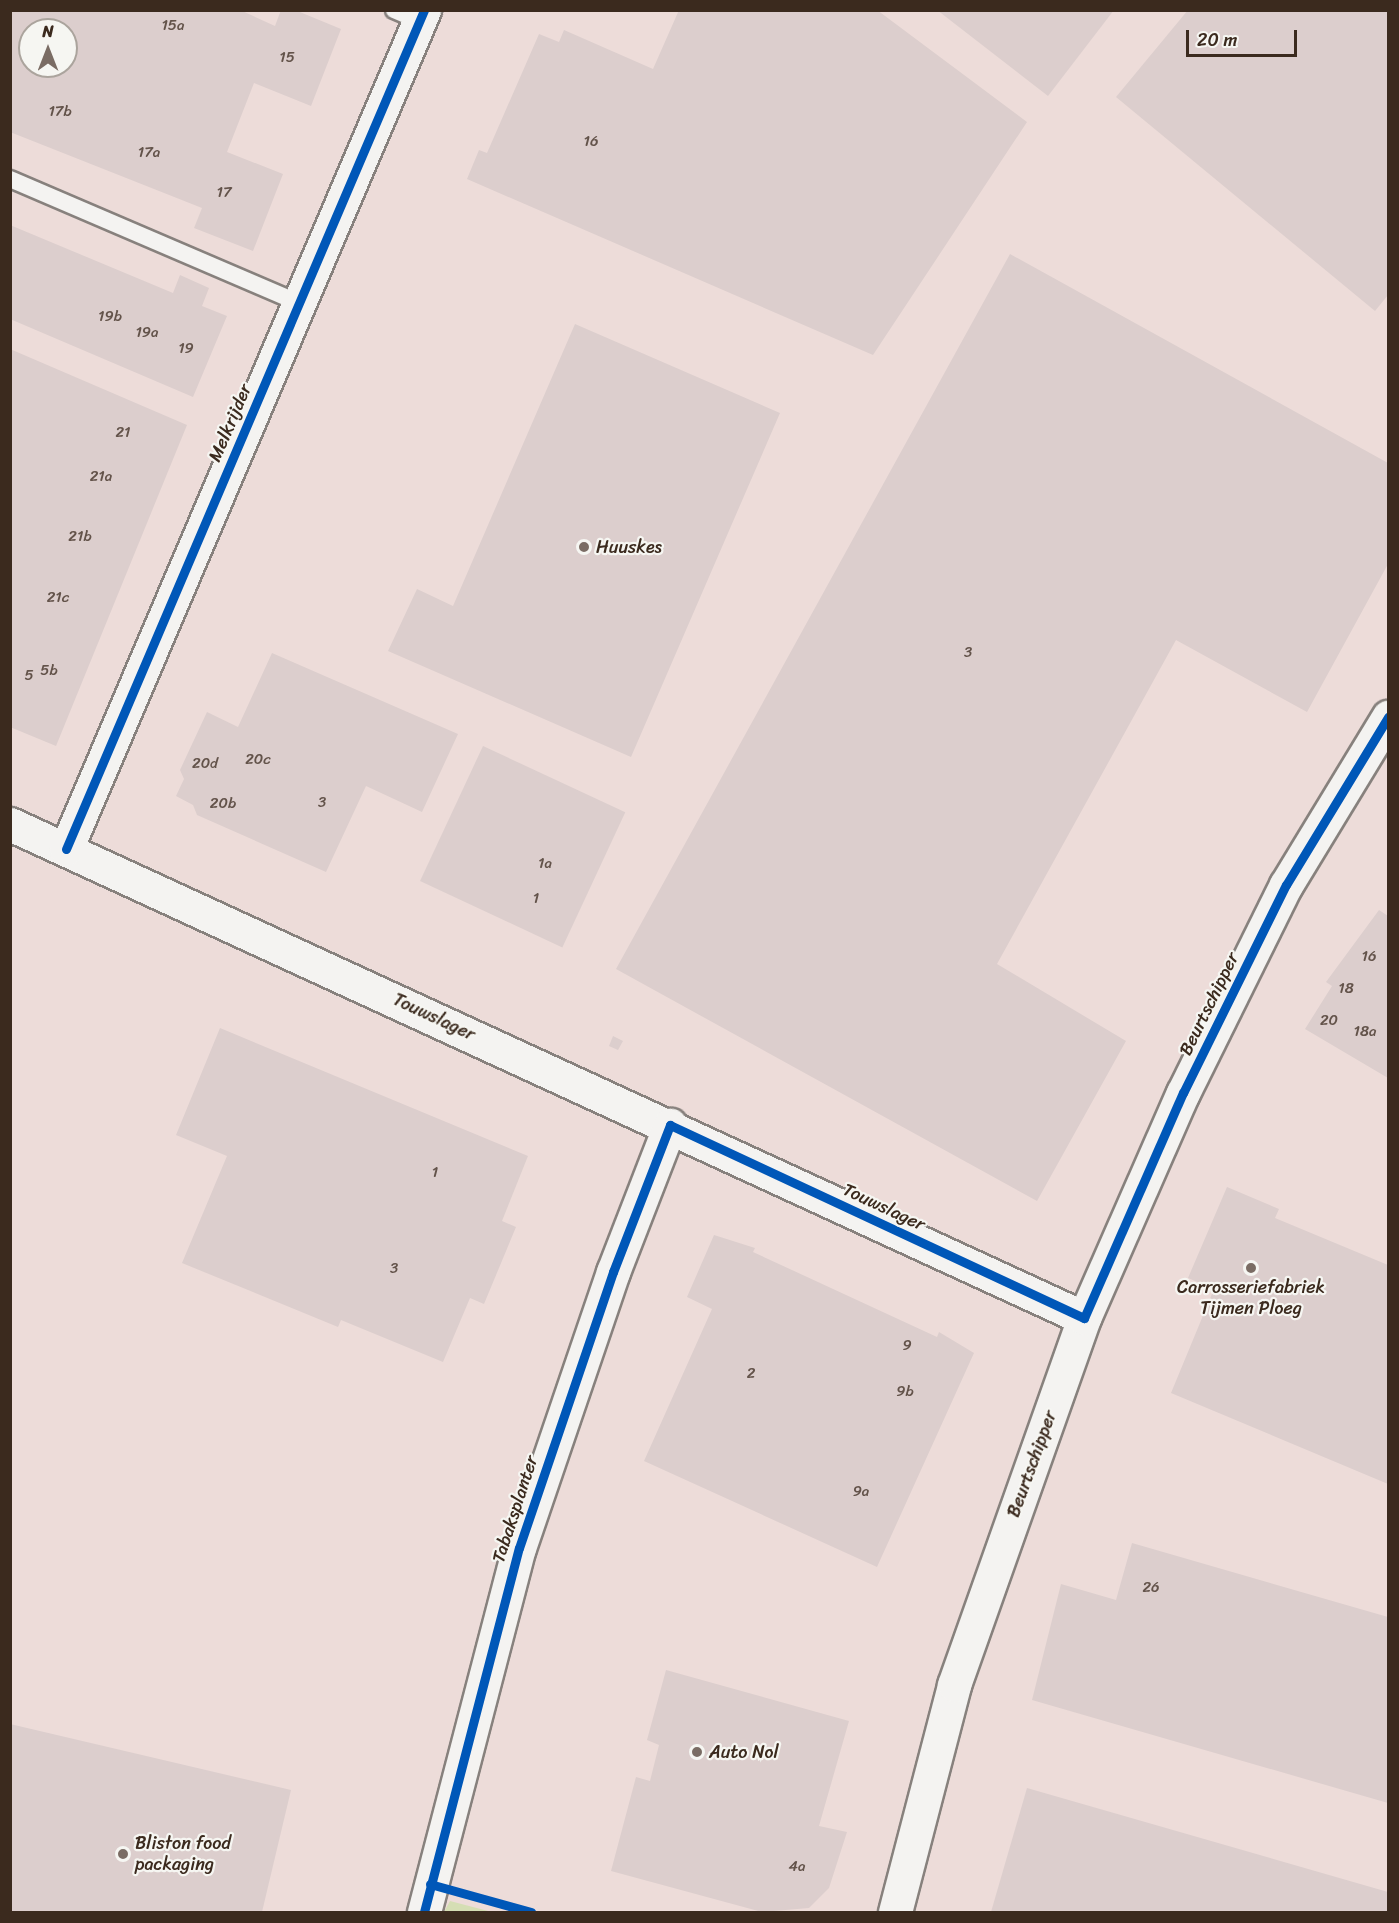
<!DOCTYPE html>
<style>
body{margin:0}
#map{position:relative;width:1399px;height:1923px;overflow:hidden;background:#eee8e6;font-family:Sriracha,sans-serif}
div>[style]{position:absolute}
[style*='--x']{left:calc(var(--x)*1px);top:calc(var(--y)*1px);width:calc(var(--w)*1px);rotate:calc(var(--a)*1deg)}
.built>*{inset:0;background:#eddcd9}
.green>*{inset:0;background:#d5deb4}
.building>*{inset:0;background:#dccecd;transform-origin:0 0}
.roads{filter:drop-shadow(2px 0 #87817d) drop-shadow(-2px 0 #87817d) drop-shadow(0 2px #87817d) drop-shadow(0 -2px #87817d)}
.lane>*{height:16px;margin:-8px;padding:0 8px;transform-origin:8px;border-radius:8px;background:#f4f3f1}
.street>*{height:33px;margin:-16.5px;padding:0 16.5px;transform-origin:16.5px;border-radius:16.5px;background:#f4f3f1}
.cycleway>*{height:9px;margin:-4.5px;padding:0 4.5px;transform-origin:4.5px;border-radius:4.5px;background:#0057b8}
.dots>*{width:16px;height:16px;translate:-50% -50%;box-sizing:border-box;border:3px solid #f6f6f2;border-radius:50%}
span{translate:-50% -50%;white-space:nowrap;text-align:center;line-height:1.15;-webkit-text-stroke:4.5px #f6f6f2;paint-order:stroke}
.number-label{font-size:15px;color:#63534a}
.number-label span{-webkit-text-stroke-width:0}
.street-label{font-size:18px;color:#3b2a1e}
.poi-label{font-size:18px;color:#3b2a1e}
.left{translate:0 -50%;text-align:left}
.frame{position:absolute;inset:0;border:12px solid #3b2a1e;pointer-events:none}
.north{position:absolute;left:18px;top:18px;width:60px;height:60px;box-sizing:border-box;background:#f6f6f2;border:2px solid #aba49d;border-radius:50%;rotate:0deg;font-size:16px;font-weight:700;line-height:24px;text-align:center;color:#3b2a1e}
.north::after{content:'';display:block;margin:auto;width:21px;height:27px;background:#7a6c64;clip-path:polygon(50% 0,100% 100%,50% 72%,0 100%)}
.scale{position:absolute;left:1186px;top:30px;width:111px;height:27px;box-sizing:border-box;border:3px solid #3b2a1e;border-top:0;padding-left:8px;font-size:18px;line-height:21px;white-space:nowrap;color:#3b2a1e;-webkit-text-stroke:4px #f6f6f2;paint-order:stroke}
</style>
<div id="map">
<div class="built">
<i style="clip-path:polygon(evenodd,11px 11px,1388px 11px,1388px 1912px,11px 1912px,11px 11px,30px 30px,66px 30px,66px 66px,30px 66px,30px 30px)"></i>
</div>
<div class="green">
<i style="clip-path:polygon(450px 1901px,492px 1912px,444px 1912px)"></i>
</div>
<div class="building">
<i style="clip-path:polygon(evenodd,10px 10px,240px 10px,275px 26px,281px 10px,295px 10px,341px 29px,311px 106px,254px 83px,227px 152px,283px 174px,253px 251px,194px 228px,202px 208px,10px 132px,10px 10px,30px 30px,66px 30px,66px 66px,30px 66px,30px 30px)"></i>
<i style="clip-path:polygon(679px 10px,877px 10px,1027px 122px,873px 355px,467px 179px,479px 150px,487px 153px,539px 34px,559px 42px,564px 30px,653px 69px)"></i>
<i style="clip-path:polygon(937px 10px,1114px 10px,1048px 96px)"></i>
<i style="clip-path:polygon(1188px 10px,1388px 10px,1388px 295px,1375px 311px,1116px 97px)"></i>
<i style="clip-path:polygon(10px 225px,173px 293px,180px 275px,209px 288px,202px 306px,227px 316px,193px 397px,10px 319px)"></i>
<i style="clip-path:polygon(1010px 254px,1388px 463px,1388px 564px,1307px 712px,1176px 640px,997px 964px,1126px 1041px,1037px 1201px,616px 969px)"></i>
<i style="clip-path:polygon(575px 324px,780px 413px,631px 757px,388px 651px,417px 589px,453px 606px)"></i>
<i style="clip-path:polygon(10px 349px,187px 425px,56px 746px,10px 727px)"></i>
<i style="clip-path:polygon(272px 653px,458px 734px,422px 812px,366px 786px,326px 872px,197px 815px,193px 805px,176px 796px,184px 779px,180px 770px,207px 712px,238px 727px)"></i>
<i style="left:483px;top:746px;width:157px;height:149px;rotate:25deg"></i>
<i style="clip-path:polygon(1379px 910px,1388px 916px,1388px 1078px,1305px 1029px,1332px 986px,1326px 982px)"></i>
<i style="clip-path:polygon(220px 1028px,528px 1156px,502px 1221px,516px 1227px,484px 1304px,470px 1298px,443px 1362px,341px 1320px,338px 1327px,182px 1263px,227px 1156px,176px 1135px)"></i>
<i style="clip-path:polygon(613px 1036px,623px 1041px,618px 1050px,609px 1046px)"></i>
<i style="clip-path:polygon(1227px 1187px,1279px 1209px,1275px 1218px,1388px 1265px,1388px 1484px,1171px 1393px,1214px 1289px,1188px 1278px)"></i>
<i style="clip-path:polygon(714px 1235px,755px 1248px,753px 1252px,937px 1337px,939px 1332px,974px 1353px,877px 1567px,644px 1461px,712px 1309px,687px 1297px)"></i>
<i style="clip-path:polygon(1132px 1543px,1388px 1617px,1388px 1803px,1032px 1700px,1061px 1584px,1116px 1600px)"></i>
<i style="clip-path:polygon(666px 1670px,849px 1721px,819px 1826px,847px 1832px,829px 1888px,809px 1908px,762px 1912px,611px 1871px,636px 1777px,650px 1781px,659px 1745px,647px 1740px)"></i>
<i style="clip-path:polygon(10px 1724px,291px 1790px,262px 1912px,10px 1912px)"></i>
<i style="clip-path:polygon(1027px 1788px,1388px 1892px,1388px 1912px,991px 1912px)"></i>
</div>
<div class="roads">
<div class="lane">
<i style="--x:394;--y:10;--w:28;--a:23"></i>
<i style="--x:10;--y:179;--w:314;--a:23.2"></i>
</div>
<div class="street">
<i style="--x:10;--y:824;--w:1182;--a:24.7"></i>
<i style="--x:66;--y:849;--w:912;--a:-66.89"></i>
<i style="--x:424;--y:1912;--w:376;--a:-75.4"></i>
<i style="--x:519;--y:1548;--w:292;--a:-71.2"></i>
<i style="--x:613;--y:1272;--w:158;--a:-68.8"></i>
<i style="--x:895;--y:1912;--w:235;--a:-75.4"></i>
<i style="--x:954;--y:1685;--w:389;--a:-70.5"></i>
<i style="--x:1084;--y:1318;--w:246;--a:-66.3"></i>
<i style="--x:1183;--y:1093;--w:232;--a:-63.7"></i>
<i style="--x:1286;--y:885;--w:197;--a:-58.7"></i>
</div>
</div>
<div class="cycleway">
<i style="--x:66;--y:849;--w:912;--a:-66.89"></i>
<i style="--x:430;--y:1884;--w:105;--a:15.5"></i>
<i style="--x:424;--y:1912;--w:376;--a:-75.4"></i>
<i style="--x:519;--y:1548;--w:292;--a:-71.2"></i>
<i style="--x:613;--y:1272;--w:158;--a:-68.8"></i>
<i style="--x:670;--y:1125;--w:457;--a:25"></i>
<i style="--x:1084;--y:1318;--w:246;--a:-66.3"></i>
<i style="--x:1183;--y:1093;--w:232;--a:-63.7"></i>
<i style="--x:1286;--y:885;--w:197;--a:-58.7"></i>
</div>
<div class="dots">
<i style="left:584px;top:547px;background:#7a6c64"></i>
<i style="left:1251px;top:1268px;background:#7a6c64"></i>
<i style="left:697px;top:1752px;background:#7a6c64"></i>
<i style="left:123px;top:1854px;background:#7a6c64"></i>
</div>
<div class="number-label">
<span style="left:173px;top:26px">15a</span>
<span style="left:287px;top:58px">15</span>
<span style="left:60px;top:112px">17b</span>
<span style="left:591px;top:142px">16</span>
<span style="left:149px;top:153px">17a</span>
<span style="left:224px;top:193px">17</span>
<span style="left:110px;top:317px">19b</span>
<span style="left:147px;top:333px">19a</span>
<span style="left:186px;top:349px">19</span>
<span style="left:123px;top:433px">21</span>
<span style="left:101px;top:477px">21a</span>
<span style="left:80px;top:537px">21b</span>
<span style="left:58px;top:598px">21c</span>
<span style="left:968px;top:653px">3</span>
<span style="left:49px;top:671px">5b</span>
<span style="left:29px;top:676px">5</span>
<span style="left:258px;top:760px">20c</span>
<span style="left:205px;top:764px">20d</span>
<span style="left:322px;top:803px">3</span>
<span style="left:223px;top:804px">20b</span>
<span style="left:545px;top:864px">1a</span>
<span style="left:536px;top:899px">1</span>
<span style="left:1369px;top:957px">16</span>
<span style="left:1346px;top:989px">18</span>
<span style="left:1329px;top:1021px">20</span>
<span style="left:1365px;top:1032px">18a</span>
<span style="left:435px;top:1173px">1</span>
<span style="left:394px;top:1269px">3</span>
<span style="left:907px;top:1346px">9</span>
<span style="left:751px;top:1374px">2</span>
<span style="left:905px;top:1392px">9b</span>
<span style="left:861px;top:1492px">9a</span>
<span style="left:1151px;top:1588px">26</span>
<span style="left:797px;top:1867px">4a</span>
</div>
<div class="street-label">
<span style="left:230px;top:423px;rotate:-67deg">Melkrijder</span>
<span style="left:1209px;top:1004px;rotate:-64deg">Beurtschipper</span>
<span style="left:434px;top:1017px;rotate:25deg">Touwslager</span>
<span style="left:884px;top:1207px;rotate:25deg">Touwslager</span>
<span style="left:1032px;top:1464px;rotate:-70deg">Beurtschipper</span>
<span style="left:515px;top:1509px;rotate:-72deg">Tabaksplanter</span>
</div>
<div class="poi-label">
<span class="left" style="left:596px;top:547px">Huuskes</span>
<span style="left:1251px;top:1298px">Carrosseriefabriek<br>Tijmen Ploeg</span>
<span class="left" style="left:709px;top:1752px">Auto Nol</span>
<span class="left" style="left:135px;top:1854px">Bliston food<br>packaging</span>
</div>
<div class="frame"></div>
<div class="north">N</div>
<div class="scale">20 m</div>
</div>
